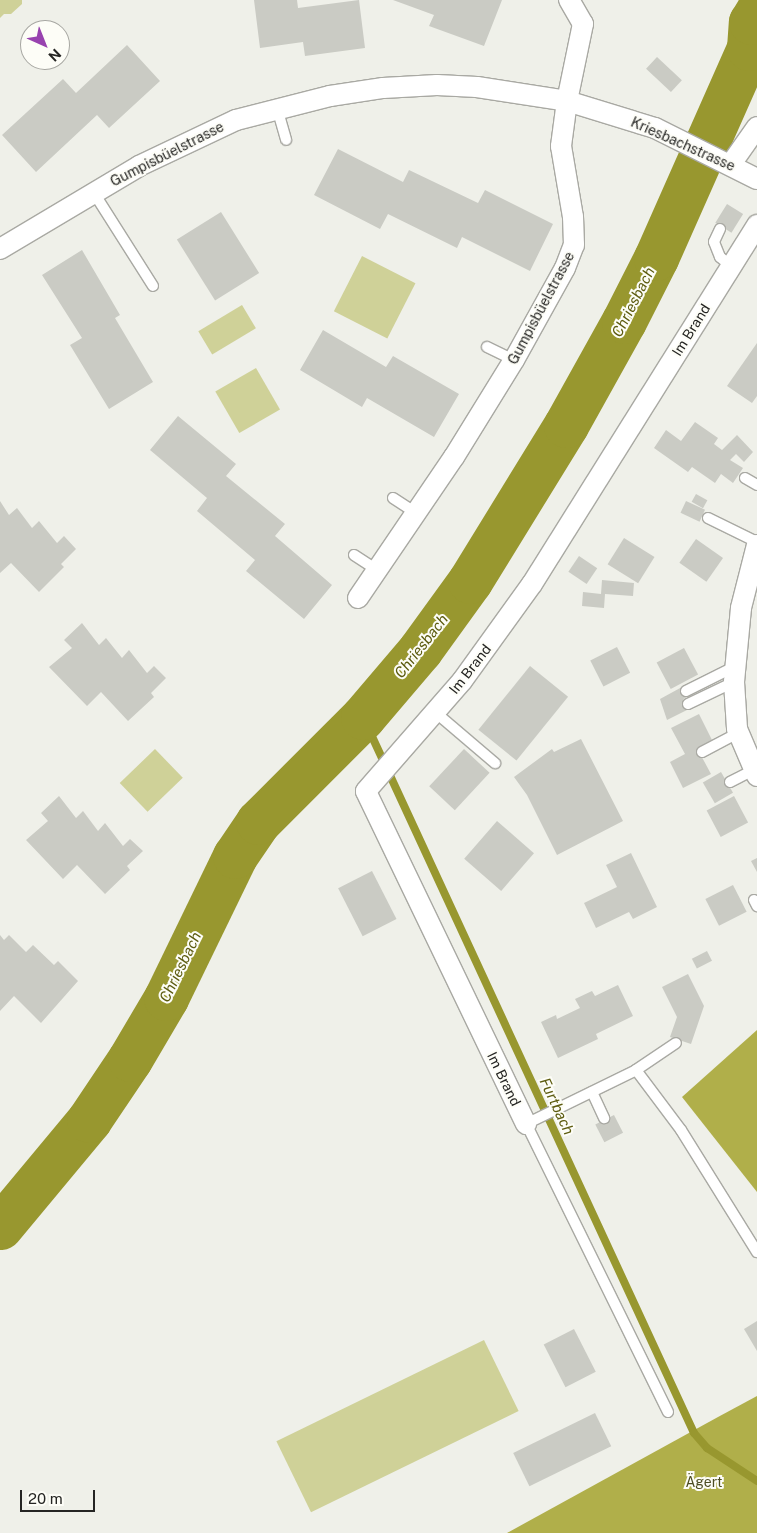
<!DOCTYPE html>
<meta charset="utf-8">
<style>
body{margin:0}
#map{position:relative;width:757px;height:1533px;overflow:hidden;background:#eff0e9;font-family:"Public Sans",sans-serif}
div>[style]{position:absolute}
[style*='--x']{left:calc(var(--x)*1px);top:calc(var(--y)*1px);width:calc(var(--w)*1px);rotate:calc(var(--a)*1deg)}
.green>*{inset:0;background:#cfd198;transform-origin:0 0}
.forest>*{inset:0;background:#b0af4a}
.stream>*{height:8px;margin:-4px;padding:0 4px;transform-origin:4px;border-radius:4px;background:#98972f}
.river>*{height:45px;margin:-22.5px;padding:0 22.5px;transform-origin:22.5px;border-radius:22.5px;background:#98972f}
.building>*{inset:0;background:#cacbc4;transform-origin:0 0}
.roads{filter:drop-shadow(1px 0 #a9a9a3) drop-shadow(-1px 0 #a9a9a3) drop-shadow(0 1px #a9a9a3) drop-shadow(0 -1px #a9a9a3)}
.service>*{height:10px;margin:-5px;padding:0 5px;transform-origin:5px;border-radius:5px;background:#fff}
.minor>*{height:20px;margin:-10px;padding:0 10px;transform-origin:10px;border-radius:10px;background:#fff}
span{translate:-50% -50%;white-space:nowrap;text-align:center;line-height:1.15;-webkit-text-stroke:4px #fdfdf7;paint-order:stroke}
.street-label{font-size:14px;color:#252523}
.park-label{font-size:14px;color:#4d4d23}
.water-label{font-size:15px;color:#5c5b0f;font-style:italic}
.north{position:absolute;left:20px;top:20px;width:50px;height:50px;box-sizing:border-box;background:#fdfdf7;border:1px solid #a7a7a2;border-radius:50%;rotate:136deg;font-size:14px;font-weight:700;line-height:20px;text-align:center;color:#252523}
.north::after{content:'';display:block;margin:auto;width:18px;height:22px;background:#9842af;clip-path:polygon(50% 0,100% 100%,50% 72%,0 100%)}
.scale{position:absolute;left:20px;top:1490px;width:75px;height:22px;box-sizing:border-box;border:2px solid #252523;border-top:0;padding-left:6px;font-size:15px;line-height:18px;white-space:nowrap;color:#252523;-webkit-text-stroke:4px #fdfdf7;paint-order:stroke}
</style>
<div id="map">
<div class="green">
<i style="clip-path:polygon(0 0,22px 0,22px 4px,11px 14px,4px 14px,0 18px)"></i>
<i style="left:362px;top:256px;width:60px;height:62px;rotate:27deg"></i>
<i style="left:242px;top:305px;width:27px;height:51px;rotate:59deg"></i>
<i style="left:256px;top:368px;width:48px;height:47px;rotate:60deg"></i>
<i style="left:155px;top:749px;width:40px;height:49px;rotate:46deg"></i>
<i style="left:484px;top:1340px;width:79px;height:231px;rotate:64deg"></i>
</div>
<div class="forest">
<i style="clip-path:polygon(757px 1030px,757px 1192px,682px 1097px)"></i>
<i style="clip-path:polygon(757px 1396px,757px 1533px,507px 1533px,718px 1417px)"></i>
</div>
<div class="stream">
<i style="--x:363;--y:717;--w:789;--a:65.19"></i>
<i style="--x:694;--y:1433;--w:20;--a:49"></i>
<i style="--x:707;--y:1448;--w:60;--a:33.4"></i>
</div>
<div class="river">
<i style="--x:0;--y:1227;--w:139;--a:-50.2"></i>
<i style="--x:89;--y:1120;--w:73;--a:-56.1"></i>
<i style="--x:130;--y:1059;--w:71;--a:-59.5"></i>
<i style="--x:166;--y:998;--w:158;--a:-64.1"></i>
<i style="--x:235;--y:856;--w:41;--a:-55.9"></i>
<i style="--x:258;--y:822;--w:148;--a:-45"></i>
<i style="--x:363;--y:717;--w:88;--a:-49.6"></i>
<i style="--x:420;--y:650;--w:85;--a:-54.1"></i>
<i style="--x:470;--y:581;--w:183;--a:-58.4"></i>
<i style="--x:566;--y:425;--w:119;--a:-60.9"></i>
<i style="--x:624;--y:321;--w:71;--a:-63.1"></i>
<i style="--x:656;--y:258;--w:230;--a:-66.1"></i>
<i style="--x:749;--y:48;--w:26;--a:-86"></i>
<i style="--x:751;--y:22;--w:12;--a:-59"></i>
</div>
<div class="building">
<i style="clip-path:polygon(254px 0,297px 0,298px 8px,359px 0,365px 48px,305px 56px,303px 42px,260px 48px)"></i>
<i style="clip-path:polygon(393px 0,502px 0,484px 46px,429px 26px,434px 15px)"></i>
<i style="clip-path:polygon(127px 45px,160px 81px,109px 128px,97px 115px,36px 172px,2px 135px,63px 79px,76px 93px)"></i>
<i style="left:657px;top:57px;width:34px;height:16px;rotate:43deg"></i>
<i style="clip-path:polygon(338px 149px,403px 182px,409px 170px,478px 203px,485px 190px,553px 224px,530px 271px,462px 237px,457px 248px,388px 214px,380px 229px,314px 195px)"></i>
<i style="left:727px;top:204px;width:19px;height:22px;rotate:32deg"></i>
<i style="left:221px;top:212px;width:72px;height:52px;rotate:58deg"></i>
<i style="clip-path:polygon(82px 250px,120px 315px,115px 318px,153px 382px,109px 409px,70px 345px,82px 338px,42px 275px)"></i>
<i style="clip-path:polygon(323px 330px,386px 367px,393px 356px,459px 394px,434px 437px,367px 398px,362px 407px,300px 370px)"></i>
<i style="clip-path:polygon(757px 343px,757px 396px,752px 403px,727px 386px)"></i>
<i style="clip-path:polygon(178px 416px,236px 464px,226px 476px,285px 524px,275px 536px,332px 585px,304px 619px,246px 571px,255px 560px,197px 511px,207px 498px,150px 450px)"></i>
<i style="clip-path:polygon(695px 422px,718px 438px,714px 444px,722px 450px,737px 435px,753px 452px,744px 462px,736px 454px,730px 460px,743px 468px,733px 483px,721px 474px,715px 483px,692px 467px,688px 472px,654px 448px,666px 430px,681px 441px)"></i>
<i style="left:696px;top:494px;width:13px;height:9px;rotate:29deg"></i>
<i style="clip-path:polygon(0 501px,9px 515px,17px 508px,32px 528px,39px 521px,57px 543px,64px 536px,76px 549px,61px 564px,64px 567px,39px 592px,11px 563px,0 573px)"></i>
<i style="left:686px;top:501px;width:21px;height:13px;rotate:25deg"></i>
<i style="left:624px;top:538px;width:36px;height:31px;rotate:32deg"></i>
<i style="left:696px;top:539px;width:33px;height:29px;rotate:35deg"></i>
<i style="left:579px;top:556px;width:22px;height:19px;rotate:34deg"></i>
<i style="clip-path:polygon(602px 580px,634px 583px,633px 596px,605px 594px,604px 608px,582px 606px,583px 592px,601px 594px)"></i>
<i style="clip-path:polygon(82px 623px,99px 645px,106px 638px,122px 658px,129px 650px,147px 673px,154px 666px,166px 678px,151px 693px,154px 697px,128px 721px,101px 692px,87px 706px,49px 667px,72px 648px,64px 640px)"></i>
<i style="left:617px;top:647px;width:29px;height:30px;rotate:63deg"></i>
<i style="left:684px;top:648px;width:30px;height:31px;rotate:62deg"></i>
<i style="left:530px;top:666px;width:49px;height:82px;rotate:39deg"></i>
<i style="clip-path:polygon(682px 687px,687px 697px,678px 702px,683px 699px,689px 709px,667px 720px,660px 699px)"></i>
<i style="clip-path:polygon(699px 714px,712px 740px,697px 748px,711px 774px,683px 788px,670px 762px,685px 754px,671px 728px)"></i>
<i style="clip-path:polygon(581px 739px,623px 821px,557px 855px,527px 795px,514px 777px,552px 749px,554px 752px)"></i>
<i style="left:464px;top:749px;width:35px;height:51px;rotate:43deg"></i>
<i style="left:721px;top:772px;width:24px;height:21px;rotate:60deg"></i>
<i style="clip-path:polygon(59px 796px,76px 818px,83px 811px,98px 831px,105px 823px,123px 846px,130px 839px,143px 851px,127px 866px,130px 870px,105px 894px,77px 865px,63px 879px,26px 840px,48px 821px,41px 813px)"></i>
<i style="left:734px;top:796px;width:30px;height:31px;rotate:62deg"></i>
<i style="left:497px;top:821px;width:49px;height:50px;rotate:41deg"></i>
<i style="clip-path:polygon(631px 853px,657px 907px,633px 919px,629px 912px,596px 928px,584px 903px,617px 887px,606px 865px)"></i>
<i style="clip-path:polygon(757px 858px,757px 872px,751px 861px)"></i>
<i style="left:372px;top:871px;width:54px;height:38px;rotate:63deg"></i>
<i style="left:733px;top:885px;width:30px;height:31px;rotate:63deg"></i>
<i style="clip-path:polygon(0 935px,4px 940px,9px 935px,26px 952px,33px 945px,54px 965px,58px 961px,78px 981px,41px 1023px,14px 996px,0 1011px)"></i>
<i style="left:707px;top:951px;width:11px;height:17px;rotate:63deg"></i>
<i style="clip-path:polygon(688px 974px,704px 1006px,691px 1044px,670px 1037px,677px 1017px,662px 987px)"></i>
<i style="clip-path:polygon(618px 985px,633px 1016px,596px 1034px,598px 1039px,558px 1058px,541px 1022px,556px 1015px,557px 1019px,580px 1008px,575px 999px,592px 991px,595px 996px)"></i>
<i style="left:614px;top:1115px;width:20px;height:21px;rotate:63deg"></i>
<i style="clip-path:polygon(757px 1321px,757px 1351px,744px 1329px)"></i>
<i style="left:574px;top:1329px;width:48px;height:34px;rotate:63deg"></i>
<i style="left:595px;top:1413px;width:37px;height:91px;rotate:64deg"></i>
</div>
<div class="roads">
<div class="service">
<i style="--x:277;--y:108;--w:33;--a:74"></i>
<i style="--x:94;--y:193;--w:110;--a:57.6"></i>
<i style="--x:720;--y:229;--w:14;--a:115"></i>
<i style="--x:714;--y:242;--w:16;--a:68"></i>
<i style="--x:720;--y:257;--w:14;--a:39"></i>
<i style="--x:487;--y:347;--w:30;--a:26"></i>
<i style="--x:745;--y:478;--w:14;--a:30"></i>
<i style="--x:393;--y:498;--w:27;--a:33"></i>
<i style="--x:708;--y:518;--w:55;--a:26.1"></i>
<i style="--x:354;--y:555;--w:27;--a:33"></i>
<i style="--x:686;--y:691;--w:56;--a:-26.6"></i>
<i style="--x:688;--y:704;--w:51;--a:-25.6"></i>
<i style="--x:435;--y:712;--w:79;--a:40.4"></i>
<i style="--x:702;--y:752;--w:41;--a:-27.8"></i>
<i style="--x:730;--y:782;--w:30;--a:-27"></i>
<i style="--x:754;--y:900;--w:7;--a:63"></i>
<i style="--x:636;--y:1070;--w:75;--a:53.1"></i>
<i style="--x:681;--y:1130;--w:144;--a:58.1"></i>
<i style="--x:592;--y:1092;--w:29;--a:65"></i>
<i style="--x:668;--y:1412;--w:321;--a:-116.2"></i>
<i style="--x:526;--y:1124;--w:123;--a:-26.1"></i>
<i style="--x:636;--y:1070;--w:48;--a:-34"></i>
</div>
<div class="minor">
<i style="--x:731;--y:164;--w:45;--a:-54.9"></i>
<i style="--x:0;--y:249;--w:162;--a:-30.8"></i>
<i style="--x:139;--y:166;--w:107;--a:-25.4"></i>
<i style="--x:236;--y:120;--w:97;--a:-14.3"></i>
<i style="--x:330;--y:96;--w:54;--a:-8.6"></i>
<i style="--x:383;--y:88;--w:54;--a:-3.2"></i>
<i style="--x:437;--y:85;--w:40;--a:2.9"></i>
<i style="--x:477;--y:87;--w:91;--a:8.8"></i>
<i style="--x:567;--y:101;--w:92;--a:17.1"></i>
<i style="--x:655;--y:128;--w:114;--a:26.6"></i>
<i style="--x:757;--y:545;--w:65;--a:104.3"></i>
<i style="--x:741;--y:608;--w:74;--a:95.4"></i>
<i style="--x:734;--y:682;--w:47;--a:86.3"></i>
<i style="--x:737;--y:729;--w:51;--a:66.9"></i>
<i style="--x:358;--y:598;--w:171;--a:-55.8"></i>
<i style="--x:454;--y:457;--w:114;--a:-58.3"></i>
<i style="--x:514;--y:360;--w:105;--a:-61"></i>
<i style="--x:565;--y:268;--w:25;--a:-69"></i>
<i style="--x:574;--y:245;--w:28;--a:-92"></i>
<i style="--x:573;--y:217;--w:72;--a:-99.6"></i>
<i style="--x:561;--y:146;--w:45;--a:-82.4"></i>
<i style="--x:567;--y:101;--w:79;--a:-78.3"></i>
<i style="--x:583;--y:24;--w:28;--a:-120"></i>
<i style="--x:526;--y:1124;--w:369;--a:-115.7"></i>
<i style="--x:366;--y:791;--w:146;--a:-48.9"></i>
<i style="--x:462;--y:681;--w:120;--a:-54.2"></i>
<i style="--x:532;--y:584;--w:424;--a:-57.9"></i>
</div>
</div>
<div class="street-label">
<span style="left:683px;top:144px;rotate:24deg">Kriesbachstrasse</span>
<span style="left:167px;top:154px;rotate:-27deg">Gumpisbüelstrasse</span>
<span style="left:541px;top:308px;rotate:-62deg">Gumpisbüelstrasse</span>
<span style="left:691px;top:330px;rotate:-58deg">Im Brand</span>
<span style="left:470px;top:669px;rotate:-52deg">Im Brand</span>
<span style="left:504px;top:1079px;rotate:64deg">Im Brand</span>
</div>
<div class="park-label">
<span style="left:704px;top:1482px">Ägert</span>
</div>
<div class="water-label">
<span style="left:633px;top:302px;rotate:-63deg">Chriesbach</span>
<span style="left:421px;top:646px;rotate:-52deg">Chriesbach</span>
<span style="left:180px;top:967px;rotate:-64deg">Chriesbach</span>
<span style="left:557px;top:1106px;rotate:65deg">Furtbach</span>
</div>
<div class="north">N</div>
<div class="scale">20 m</div>
</div>
